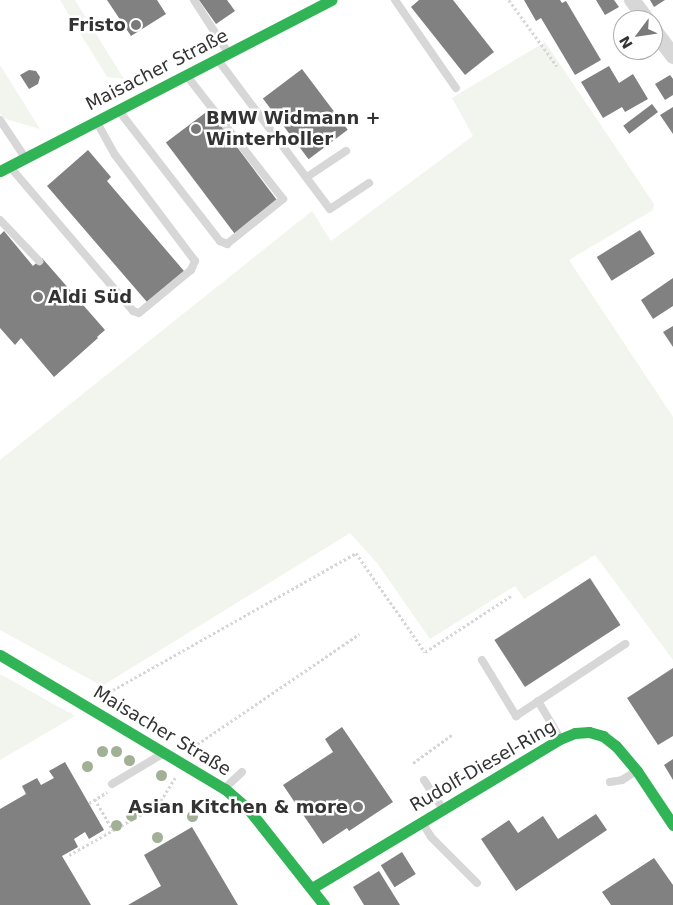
<!DOCTYPE html>
<meta charset="utf-8">
<style>
body{margin:0}
#map{position:relative;width:673px;height:905px;overflow:hidden;background:#fff;font-family:"DejaVu Sans",sans-serif}
div>[style]{position:absolute}
[style*='--x']{left:calc(var(--x)*1px);top:calc(var(--y)*1px);width:calc(var(--w)*1px);rotate:calc(var(--a)*1deg)}
.green>*{inset:0;background:#f1f5ed}
.building>*{inset:0;background:#818181;transform-origin:0 0}
.path>*{height:2.5px;margin-top:-1.25px;transform-origin:0;background:repeating-linear-gradient(90deg,#d6d6d6 0 2.5px,transparent 0 5px)}
.lane>*{height:8px;margin:-4px;padding:0 4px;transform-origin:4px;border-radius:4px;background:#d7d7d7}
.street>*{height:16px;margin:-8px;padding:0 8px;transform-origin:8px;border-radius:8px;background:#d7d7d7}
.fast>*{height:11px;margin:-5.5px;padding:0 5.5px;transform-origin:5.5px;border-radius:5.5px;background:#30b455}
.trees>*{width:11px;height:11px;margin:-5.5px;border-radius:50%;background:#a2b095}
.dots>*{width:14px;height:14px;translate:-50% -50%;box-sizing:border-box;border:2px solid #fff;border-radius:50%}
span{translate:-50% -50%;white-space:nowrap;text-align:center;line-height:1.15;-webkit-text-stroke:5px #fff;paint-order:stroke}
.poi-label{font-size:18px;color:#333;font-weight:700}
.right{translate:-100% -50%;text-align:right}
.left{translate:0 -50%;text-align:left}
.street-label{font-size:18px;color:#333}
.north{position:absolute;left:613px;top:10px;width:50px;height:50px;box-sizing:border-box;background:#fff;border:1px solid #adadad;border-radius:50%;rotate:239deg;font-size:14px;font-weight:700;line-height:20px;text-align:center;color:#333}
.north::after{content:'';display:block;margin:auto;width:18px;height:22px;background:#7a7a7a;clip-path:polygon(50% 0,100% 100%,50% 72%,0 100%)}
</style>
<div id="map">
<div class="green">
<i style="clip-path:polygon(60px 0,75px 0,124px 79px,107px 77px)"></i>
<i style="clip-path:polygon(545px 42px,654px 204px,653px 210px,569px 260px,673px 417px,673px 660px,595px 555px,524px 599px,515px 586px,430px 639px,377px 563px,350px 533px,102px 686px,0 630px,0 460px,312px 211px,331px 241px,473px 136px,452px 98px)"></i>
<i style="clip-path:polygon(0 65px,40px 129px,3px 118px,0 113px)"></i>
<i style="clip-path:polygon(0 674px,75px 716px,0 760px)"></i>
</div>
<div class="building">
<i style="clip-path:polygon(107px 0,157px 0,166px 14px,131px 36px)"></i>
<i style="clip-path:polygon(199px 0,227px 0,235px 11px,216px 24px)"></i>
<i style="clip-path:polygon(419px 0,453px 0,494px 52px,465px 75px,411px 7px)"></i>
<i style="clip-path:polygon(524px 0,560px 0,562px 3px,566px 1px,601px 60px,575px 75px,541px 18px,536px 21px)"></i>
<i style="clip-path:polygon(596px 0,614px 0,619px 7px,605px 15px)"></i>
<i style="clip-path:polygon(650px 0,665px 0,654px 7px)"></i>
<i style="clip-path:polygon(609px 66px,619px 83px,633px 74px,648px 99px,625px 112px,622px 107px,603px 118px,581px 82px)"></i>
<i style="left:302px;top:69px;width:76px;height:49px;rotate:53deg"></i>
<i style="clip-path:polygon(29px 70px,36px 71px,40px 77px,38px 84px,29px 89px,20px 75px)"></i>
<i style="clip-path:polygon(670px 75px,673px 79px,673px 95px,665px 100px,655px 84px)"></i>
<i style="left:652px;top:104px;width:10px;height:36px;rotate:53deg"></i>
<i style="clip-path:polygon(673px 107px,673px 134px,660px 115px)"></i>
<i style="left:209px;top:110px;width:114px;height:54px;rotate:53deg"></i>
<i style="clip-path:polygon(88px 150px,111px 177px,107px 181px,184px 271px,147px 302px,47px 186px)"></i>
<i style="left:640px;top:230px;width:28px;height:51px;rotate:58deg"></i>
<i style="clip-path:polygon(4px 231px,33px 266px,42px 258px,105px 330px,97px 337px,98px 338px,54px 377px,21px 338px,15px 345px,0 328px,0 235px)"></i>
<i style="clip-path:polygon(673px 278px,673px 306px,653px 319px,641px 300px)"></i>
<i style="clip-path:polygon(673px 326px,673px 347px,663px 332px)"></i>
<i style="left:590px;top:578px;width:56px;height:114px;rotate:57deg"></i>
<i style="clip-path:polygon(673px 668px,673px 736px,658px 745px,627px 698px)"></i>
<i style="clip-path:polygon(342px 727px,393px 802px,349px 831px,347px 828px,323px 844px,283px 785px,333px 752px,325px 739px)"></i>
<i style="clip-path:polygon(673px 759px,673px 780px,664px 765px)"></i>
<i style="clip-path:polygon(65px 762px,104px 830px,89px 839px,85px 832px,74px 839px,78px 847px,62px 856px,91px 905px,0 905px,0 809px,26px 794px,22px 786px,37px 778px,41px 785px,54px 778px,49px 771px)"></i>
<i style="clip-path:polygon(596px 814px,607px 830px,516px 891px,481px 839px,509px 820px,518px 833px,543px 816px,558px 839px)"></i>
<i style="clip-path:polygon(192px 827px,238px 905px,128px 905px,161px 886px,144px 855px)"></i>
<i style="left:402px;top:852px;width:26px;height:25px;rotate:58deg"></i>
<i style="clip-path:polygon(654px 858px,673px 885px,673px 905px,611px 905px,602px 892px)"></i>
<i style="clip-path:polygon(379px 871px,400px 905px,364px 905px,353px 887px)"></i>
</div>
<div class="path">
<i style="--x:509;--y:0;--w:82;--a:54"></i>
<i style="--x:104;--y:695;--w:289;--a:-29.4"></i>
<i style="--x:356;--y:553;--w:121;--a:55.1"></i>
<i style="--x:425;--y:652;--w:104;--a:-33.2"></i>
<i style="--x:193;--y:747;--w:201;--a:-34.2"></i>
<i style="--x:413;--y:763;--w:49;--a:-35.9"></i>
<i style="--x:95;--y:799;--w:36;--a:60"></i>
<i style="--x:89;--y:803;--w:21;--a:-31"></i>
<i style="--x:69;--y:855;--w:102;--a:-29.3"></i>
<i style="--x:158;--y:805;--w:32;--a:-58"></i>
</div>
<div class="lane">
<i style="--x:194;--y:0;--w:61;--a:57.1"></i>
<i style="--x:395;--y:0;--w:107;--a:55.3"></i>
<i style="--x:218;--y:60;--w:186;--a:53.1"></i>
<i style="--x:330;--y:209;--w:47;--a:-33.7"></i>
<i style="--x:119;--y:111;--w:165;--a:52.2"></i>
<i style="--x:220;--y:241;--w:8;--a:23"></i>
<i style="--x:227;--y:244;--w:72;--a:-38.8"></i>
<i style="--x:283;--y:199;--w:156;--a:-128"></i>
<i style="--x:0;--y:120;--w:43;--a:56.3"></i>
<i style="--x:11;--y:168;--w:188;--a:49.5"></i>
<i style="--x:133;--y:311;--w:6;--a:18"></i>
<i style="--x:139;--y:313;--w:67;--a:-39.6"></i>
<i style="--x:191;--y:270;--w:10;--a:-66"></i>
<i style="--x:195;--y:261;--w:133;--a:-127"></i>
<i style="--x:115;--y:155;--w:35;--a:-119"></i>
<i style="--x:307;--y:177;--w:47;--a:-33.7"></i>
<i style="--x:0;--y:220;--w:57;--a:46.4"></i>
<i style="--x:482;--y:660;--w:66;--a:58.7"></i>
<i style="--x:516;--y:716;--w:131;--a:-33.4"></i>
<i style="--x:538;--y:701;--w:43;--a:59.3"></i>
<i style="--x:424;--y:780;--w:33;--a:57"></i>
<i style="--x:610;--y:782;--w:12;--a:-9"></i>
<i style="--x:622;--y:780;--w:15;--a:-32"></i>
<i style="--x:112;--y:784;--w:61;--a:-30.8"></i>
<i style="--x:226;--y:787;--w:22;--a:-43"></i>
<i style="--x:423;--y:824;--w:15;--a:58"></i>
<i style="--x:431;--y:837;--w:65;--a:45"></i>
</div>
<div class="street">
<i style="--x:632;--y:0;--w:25;--a:53"></i>
<i style="--x:653;--y:29;--w:34;--a:53"></i>
</div>
<div class="fast">
<i style="--x:0;--y:171;--w:373;--a:-27.3"></i>
<i style="--x:0;--y:655;--w:262;--a:30.8"></i>
<i style="--x:225;--y:789;--w:32;--a:41"></i>
<i style="--x:249;--y:810;--w:121;--a:51.7"></i>
<i style="--x:312;--y:888;--w:289;--a:-31"></i>
<i style="--x:560;--y:739;--w:16;--a:-22"></i>
<i style="--x:575;--y:733;--w:14;--a:-4"></i>
<i style="--x:589;--y:732;--w:15;--a:16"></i>
<i style="--x:603;--y:736;--w:16;--a:38"></i>
<i style="--x:616;--y:746;--w:33;--a:50"></i>
<i style="--x:637;--y:771;--w:65;--a:56.3"></i>
</div>
<div class="trees">
<i style="left:102px;top:751px"></i>
<i style="left:116px;top:751px"></i>
<i style="left:129px;top:760px"></i>
<i style="left:87px;top:766px"></i>
<i style="left:161px;top:775px"></i>
<i style="left:164px;top:806px"></i>
<i style="left:131px;top:815px"></i>
<i style="left:192px;top:816px"></i>
<i style="left:116px;top:825px"></i>
<i style="left:157px;top:837px"></i>
</div>
<div class="dots">
<i style="left:136px;top:25px;background:#7a7a7a"></i>
<i style="left:196px;top:129px;background:#7a7a7a"></i>
<i style="left:38px;top:297px;background:#7a7a7a"></i>
<i style="left:358px;top:807px;background:#7a7a7a"></i>
</div>
<div class="poi-label">
<span class="right" style="left:126px;top:25px">Fristo</span>
<span class="left" style="left:206px;top:129px">BMW Widmann +<br>Winterholler</span>
<span class="left" style="left:48px;top:297px">Aldi Süd</span>
<span class="right" style="left:348px;top:807px">Asian Kitchen &amp; more</span>
</div>
<div class="street-label">
<span style="left:157px;top:70px;rotate:-27deg">Maisacher Straße</span>
<span style="left:162px;top:731px;rotate:31deg">Maisacher Straße</span>
<span style="left:483px;top:766px;rotate:-30deg">Rudolf-Diesel-Ring</span>
</div>
<div class="north">N</div>
</div>
